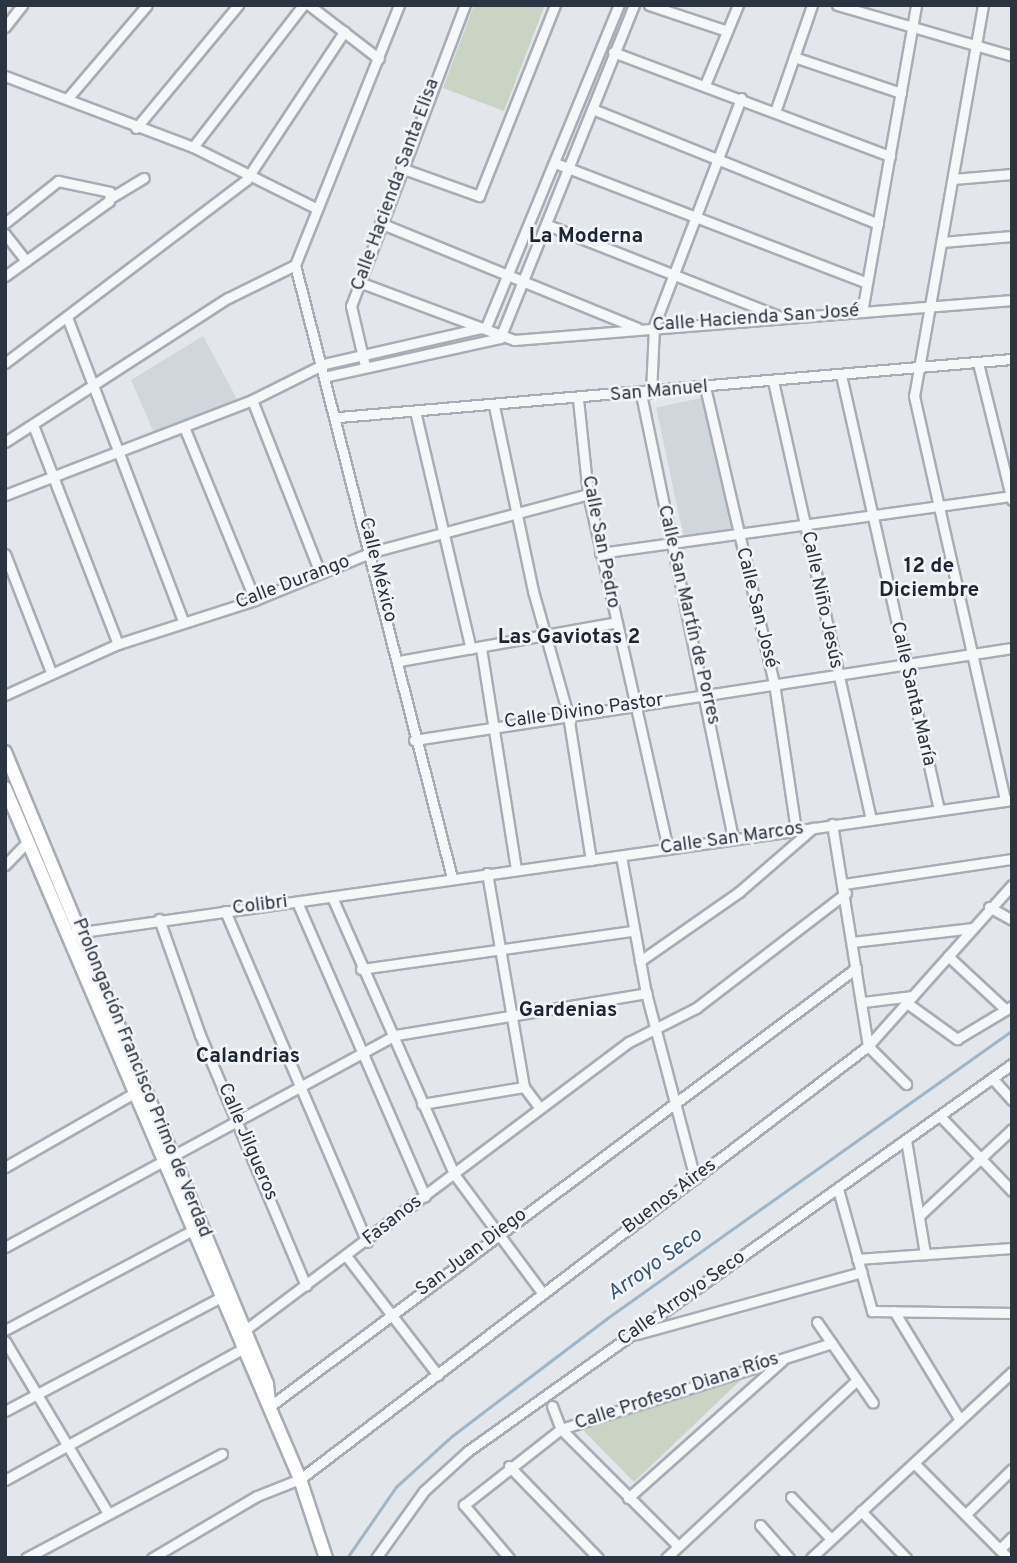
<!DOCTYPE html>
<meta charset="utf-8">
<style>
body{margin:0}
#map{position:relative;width:1017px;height:1563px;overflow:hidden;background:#e3e6eb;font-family:Overpass,sans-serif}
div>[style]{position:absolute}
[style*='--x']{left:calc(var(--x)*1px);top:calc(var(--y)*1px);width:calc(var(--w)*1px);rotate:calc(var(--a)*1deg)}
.built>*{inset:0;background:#d1d6dc;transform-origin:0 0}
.green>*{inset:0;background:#c9d4c4}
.stream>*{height:2.5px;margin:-1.25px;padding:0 1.25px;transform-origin:1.25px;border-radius:1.25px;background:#9fb6c9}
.roads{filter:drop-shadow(2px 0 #a8adb5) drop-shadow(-2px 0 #a8adb5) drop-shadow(0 2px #a8adb5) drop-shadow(0 -2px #a8adb5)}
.minor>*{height:9px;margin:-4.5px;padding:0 4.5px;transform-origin:4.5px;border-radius:4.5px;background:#f6f7f9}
.secondary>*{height:12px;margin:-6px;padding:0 6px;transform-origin:6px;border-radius:6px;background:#fff}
span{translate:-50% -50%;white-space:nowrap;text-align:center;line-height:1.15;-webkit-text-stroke:5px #f3f5f8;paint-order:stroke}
.street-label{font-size:19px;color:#2b3542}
.neighbourhood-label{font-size:21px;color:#1d2633;font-weight:700}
.water-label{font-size:21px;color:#365675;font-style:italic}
.frame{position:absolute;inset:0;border:7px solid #2b3542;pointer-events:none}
</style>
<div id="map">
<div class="built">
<i style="clip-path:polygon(203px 336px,238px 401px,155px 435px,131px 380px)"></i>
<i style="left:706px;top:397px;width:134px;height:51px;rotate:78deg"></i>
</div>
<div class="green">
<i style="clip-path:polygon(474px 5px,545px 5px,504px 111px,443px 88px)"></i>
<i style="clip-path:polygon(746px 1375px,634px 1482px,582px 1429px)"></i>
</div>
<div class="stream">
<i style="--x:347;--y:1558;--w:86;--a:-55.4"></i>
<i style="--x:396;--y:1487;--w:76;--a:-42.3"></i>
<i style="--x:452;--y:1436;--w:193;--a:-37.2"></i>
<i style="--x:606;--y:1319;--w:498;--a:-35.4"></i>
</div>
<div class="roads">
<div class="minor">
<i style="--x:309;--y:5;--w:88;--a:37.6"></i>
<i style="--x:649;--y:5;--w:82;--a:18.4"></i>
<i style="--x:837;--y:5;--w:182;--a:16.2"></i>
<i style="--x:983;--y:5;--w:397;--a:100"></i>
<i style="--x:914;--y:396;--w:415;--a:77.3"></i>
<i style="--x:5;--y:27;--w:28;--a:-52"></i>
<i style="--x:613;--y:52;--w:296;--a:20.6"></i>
<i style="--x:794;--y:57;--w:113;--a:18.6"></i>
<i style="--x:5;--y:76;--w:201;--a:20.7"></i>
<i style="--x:193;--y:147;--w:137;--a:26.4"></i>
<i style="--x:705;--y:85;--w:87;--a:-67.6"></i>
<i style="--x:67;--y:99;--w:123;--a:-49.6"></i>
<i style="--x:595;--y:110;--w:305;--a:21.9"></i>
<i style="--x:775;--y:112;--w:113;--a:-70.9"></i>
<i style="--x:136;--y:128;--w:160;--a:-50.3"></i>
<i style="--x:193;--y:147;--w:180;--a:-52.2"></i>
<i style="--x:555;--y:163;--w:334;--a:21"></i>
<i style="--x:401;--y:168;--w:83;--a:19.7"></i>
<i style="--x:479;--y:196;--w:206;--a:-68.3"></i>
<i style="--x:953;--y:179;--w:59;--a:-4.8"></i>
<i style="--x:112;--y:197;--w:37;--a:-31"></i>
<i style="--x:5;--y:223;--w:68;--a:-38.4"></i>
<i style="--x:58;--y:181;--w:53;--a:11.9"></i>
<i style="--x:110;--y:192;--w:9;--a:96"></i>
<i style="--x:109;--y:201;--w:128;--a:144.2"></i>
<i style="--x:380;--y:223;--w:278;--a:22.2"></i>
<i style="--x:550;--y:226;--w:246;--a:21.5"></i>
<i style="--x:5;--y:234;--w:34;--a:52"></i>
<i style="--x:942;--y:242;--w:70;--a:-4.9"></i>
<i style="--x:295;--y:265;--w:633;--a:75.63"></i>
<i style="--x:295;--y:265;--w:280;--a:-68.2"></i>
<i style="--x:359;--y:282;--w:165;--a:20.5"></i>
<i style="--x:514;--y:340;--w:500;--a:-4.6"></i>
<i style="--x:862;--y:312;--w:312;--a:-80"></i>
<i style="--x:67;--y:317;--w:325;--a:69.1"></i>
<i style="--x:5;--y:363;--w:303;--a:-37.2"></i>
<i style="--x:246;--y:180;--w:178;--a:-56.5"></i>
<i style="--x:978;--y:363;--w:141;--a:76.1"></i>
<i style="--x:365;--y:366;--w:62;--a:-103.1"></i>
<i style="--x:351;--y:306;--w:322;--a:-69.3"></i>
<i style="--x:841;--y:375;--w:443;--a:77.3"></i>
<i style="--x:324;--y:377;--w:180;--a:-12.5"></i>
<i style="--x:500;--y:338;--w:359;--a:-68.1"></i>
<i style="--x:773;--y:381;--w:448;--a:77.4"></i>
<i style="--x:705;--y:387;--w:304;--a:76.9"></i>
<i style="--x:774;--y:683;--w:149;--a:81.5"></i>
<i style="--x:651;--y:393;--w:67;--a:-87.4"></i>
<i style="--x:654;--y:326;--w:244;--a:-69.1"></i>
<i style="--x:641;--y:394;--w:452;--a:78.3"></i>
<i style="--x:578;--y:399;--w:96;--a:84"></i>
<i style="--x:588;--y:494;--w:363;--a:77.3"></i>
<i style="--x:252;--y:400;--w:186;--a:68.5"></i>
<i style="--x:494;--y:406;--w:189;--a:78.1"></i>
<i style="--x:533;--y:591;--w:129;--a:74.2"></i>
<i style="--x:568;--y:715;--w:147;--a:81"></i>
<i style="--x:415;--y:411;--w:244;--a:76.8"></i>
<i style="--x:339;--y:417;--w:675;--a:-4.93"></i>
<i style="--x:33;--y:425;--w:235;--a:68.8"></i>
<i style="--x:184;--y:427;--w:187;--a:67.7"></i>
<i style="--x:5;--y:442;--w:265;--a:-32.9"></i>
<i style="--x:228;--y:298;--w:75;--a:-26.2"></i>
<i style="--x:5;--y:495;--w:265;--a:-21"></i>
<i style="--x:252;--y:400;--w:80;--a:-26.6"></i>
<i style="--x:324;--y:364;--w:166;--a:-12.9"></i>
<i style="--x:486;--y:327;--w:348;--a:-67.6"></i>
<i style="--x:600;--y:553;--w:415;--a:-7.9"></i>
<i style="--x:5;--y:554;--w:127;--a:68.7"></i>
<i style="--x:481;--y:648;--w:223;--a:81"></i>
<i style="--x:399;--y:661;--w:221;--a:-10.1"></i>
<i style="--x:5;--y:695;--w:124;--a:-24.3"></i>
<i style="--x:118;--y:644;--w:144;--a:-17.8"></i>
<i style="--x:255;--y:600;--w:126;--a:-22.3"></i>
<i style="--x:372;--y:552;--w:224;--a:-15"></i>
<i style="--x:414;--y:740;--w:605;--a:-8.75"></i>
<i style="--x:832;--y:824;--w:225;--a:80.8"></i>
<i style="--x:621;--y:856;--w:139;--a:79.7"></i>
<i style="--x:646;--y:993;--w:192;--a:75.2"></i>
<i style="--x:5;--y:865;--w:33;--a:-46"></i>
<i style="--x:487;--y:873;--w:217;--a:80.2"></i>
<i style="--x:524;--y:1087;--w:25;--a:53"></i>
<i style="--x:844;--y:884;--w:170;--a:-8.5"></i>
<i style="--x:332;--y:897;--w:303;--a:66.2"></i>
<i style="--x:454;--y:1174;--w:149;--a:53.4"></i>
<i style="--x:297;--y:902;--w:321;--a:66.5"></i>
<i style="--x:989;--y:907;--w:26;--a:29"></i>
<i style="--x:225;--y:911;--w:360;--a:66.8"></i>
<i style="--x:159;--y:919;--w:123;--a:70.5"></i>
<i style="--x:200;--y:1035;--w:272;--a:67.1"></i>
<i style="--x:75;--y:933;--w:946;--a:-8.08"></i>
<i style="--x:852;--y:942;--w:122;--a:-6.6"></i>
<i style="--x:948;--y:956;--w:76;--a:42.9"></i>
<i style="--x:640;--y:961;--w:121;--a:-34.9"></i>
<i style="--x:739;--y:892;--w:98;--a:-40.9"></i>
<i style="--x:361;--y:969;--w:275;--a:-8"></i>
<i style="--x:863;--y:1002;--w:50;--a:-6.8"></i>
<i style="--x:907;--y:1003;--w:62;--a:35.8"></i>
<i style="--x:957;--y:1039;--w:64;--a:-31"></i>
<i style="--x:868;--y:1046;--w:54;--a:45"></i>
<i style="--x:992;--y:1078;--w:30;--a:48"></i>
<i style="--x:422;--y:1104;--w:103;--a:-9.5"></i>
<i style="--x:940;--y:1116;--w:104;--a:46.2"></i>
<i style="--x:906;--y:1140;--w:116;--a:80.5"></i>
<i style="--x:5;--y:1167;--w:149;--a:-29.8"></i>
<i style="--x:838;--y:1189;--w:127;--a:74.4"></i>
<i style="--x:872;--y:1311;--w:140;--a:0.8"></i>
<i style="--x:919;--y:1216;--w:127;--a:-43.1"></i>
<i style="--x:5;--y:1247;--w:445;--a:-28.5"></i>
<i style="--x:396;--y:1035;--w:254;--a:-9.5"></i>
<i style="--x:347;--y:1257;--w:149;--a:52.4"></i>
<i style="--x:857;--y:1259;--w:155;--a:-4.1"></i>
<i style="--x:894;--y:1311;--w:127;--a:58.8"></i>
<i style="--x:817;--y:1322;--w:98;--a:55.3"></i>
<i style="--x:5;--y:1330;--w:213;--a:-28"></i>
<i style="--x:245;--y:1330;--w:480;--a:-36.9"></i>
<i style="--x:629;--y:1042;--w:75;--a:-26.9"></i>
<i style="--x:696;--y:1008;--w:189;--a:-37.5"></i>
<i style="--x:637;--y:1334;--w:233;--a:-15.4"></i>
<i style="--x:5;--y:1341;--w:200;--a:59.1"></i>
<i style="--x:552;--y:1406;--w:25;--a:69"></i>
<i style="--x:561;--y:1429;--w:165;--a:45"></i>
<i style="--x:269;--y:1407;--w:733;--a:-36.79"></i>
<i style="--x:5;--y:1411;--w:249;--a:-27.8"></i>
<i style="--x:914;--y:1463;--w:134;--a:45.3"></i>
<i style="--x:509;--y:1466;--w:128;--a:45.9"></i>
<i style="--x:5;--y:1480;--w:271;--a:-28.9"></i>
<i style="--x:791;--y:1497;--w:58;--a:46.4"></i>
<i style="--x:628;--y:1498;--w:206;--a:-41.7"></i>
<i style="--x:861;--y:1511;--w:65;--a:46.2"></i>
<i style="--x:966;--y:1514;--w:64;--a:-44.4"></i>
<i style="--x:760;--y:1525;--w:44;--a:48.7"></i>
<i style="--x:1000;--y:1549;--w:17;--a:-45"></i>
<i style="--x:26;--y:1558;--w:222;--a:-28"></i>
<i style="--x:152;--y:1558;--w:122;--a:-30.6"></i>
<i style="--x:257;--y:1496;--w:46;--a:-21.6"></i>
<i style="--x:300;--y:1479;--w:714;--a:-37.32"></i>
<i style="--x:868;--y:1046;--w:216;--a:-48.2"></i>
<i style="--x:376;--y:1558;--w:82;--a:-54.4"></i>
<i style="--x:424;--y:1491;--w:59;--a:-42.3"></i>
<i style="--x:468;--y:1451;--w:668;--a:-35.43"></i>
<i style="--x:509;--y:1558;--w:70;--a:-130.3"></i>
<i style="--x:464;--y:1505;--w:123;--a:-38.1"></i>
<i style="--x:561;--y:1429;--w:284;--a:-17.6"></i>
<i style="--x:666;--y:1558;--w:261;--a:-43"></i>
<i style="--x:811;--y:1558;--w:274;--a:-42.8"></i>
</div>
<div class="secondary">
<i style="--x:5;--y:752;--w:684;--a:67.48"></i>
<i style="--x:267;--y:1384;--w:19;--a:84"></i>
<i style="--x:5;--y:788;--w:751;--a:66.88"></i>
<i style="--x:300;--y:1479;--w:83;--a:71.8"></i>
</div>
</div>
<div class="street-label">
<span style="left:396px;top:185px;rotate:-70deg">Calle Hacienda Santa Elisa</span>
<span style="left:756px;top:319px;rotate:-4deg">Calle Hacienda San José</span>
<span style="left:659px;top:392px;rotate:-5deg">San Manuel</span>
<span style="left:600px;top:542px;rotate:79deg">Calle San Pedro</span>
<span style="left:377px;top:570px;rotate:76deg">Calle México</span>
<span style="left:293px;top:583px;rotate:-21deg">Calle Durango</span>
<span style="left:821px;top:600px;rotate:78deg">Calle Niño Jesús</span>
<span style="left:756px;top:608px;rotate:76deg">Calle San José</span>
<span style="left:688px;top:615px;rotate:77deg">Calle San Martín de Porres</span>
<span style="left:912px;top:694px;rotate:77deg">Calle Santa María</span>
<span style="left:584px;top:712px;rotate:-8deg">Calle Divino Pastor</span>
<span style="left:732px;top:839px;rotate:-8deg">Calle San Marcos</span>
<span style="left:260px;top:906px;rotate:-7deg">Colibri</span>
<span style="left:141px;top:1078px;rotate:68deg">Prolongación Francisco Primo de Verdad</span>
<span style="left:247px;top:1142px;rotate:67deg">Calle Jilgueros</span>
<span style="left:670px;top:1197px;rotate:-37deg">Buenos Aires</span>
<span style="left:393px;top:1221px;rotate:-38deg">Fasanos</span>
<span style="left:472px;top:1253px;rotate:-37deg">San Juan Diego</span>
<span style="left:682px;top:1299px;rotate:-35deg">Calle Arroyo Seco</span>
<span style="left:677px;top:1392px;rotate:-18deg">Calle Profesor Diana Ríos</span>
</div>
<div class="neighbourhood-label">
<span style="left:586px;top:237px">La Moderna</span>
<span style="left:929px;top:579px">12 de<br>Diciembre</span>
<span style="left:569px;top:638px">Las Gaviotas 2</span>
<span style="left:568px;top:1011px">Gardenias</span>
<span style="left:248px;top:1057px">Calandrias</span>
</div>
<div class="water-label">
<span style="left:655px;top:1265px;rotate:-35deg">Arroyo Seco</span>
</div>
<div class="frame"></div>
</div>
